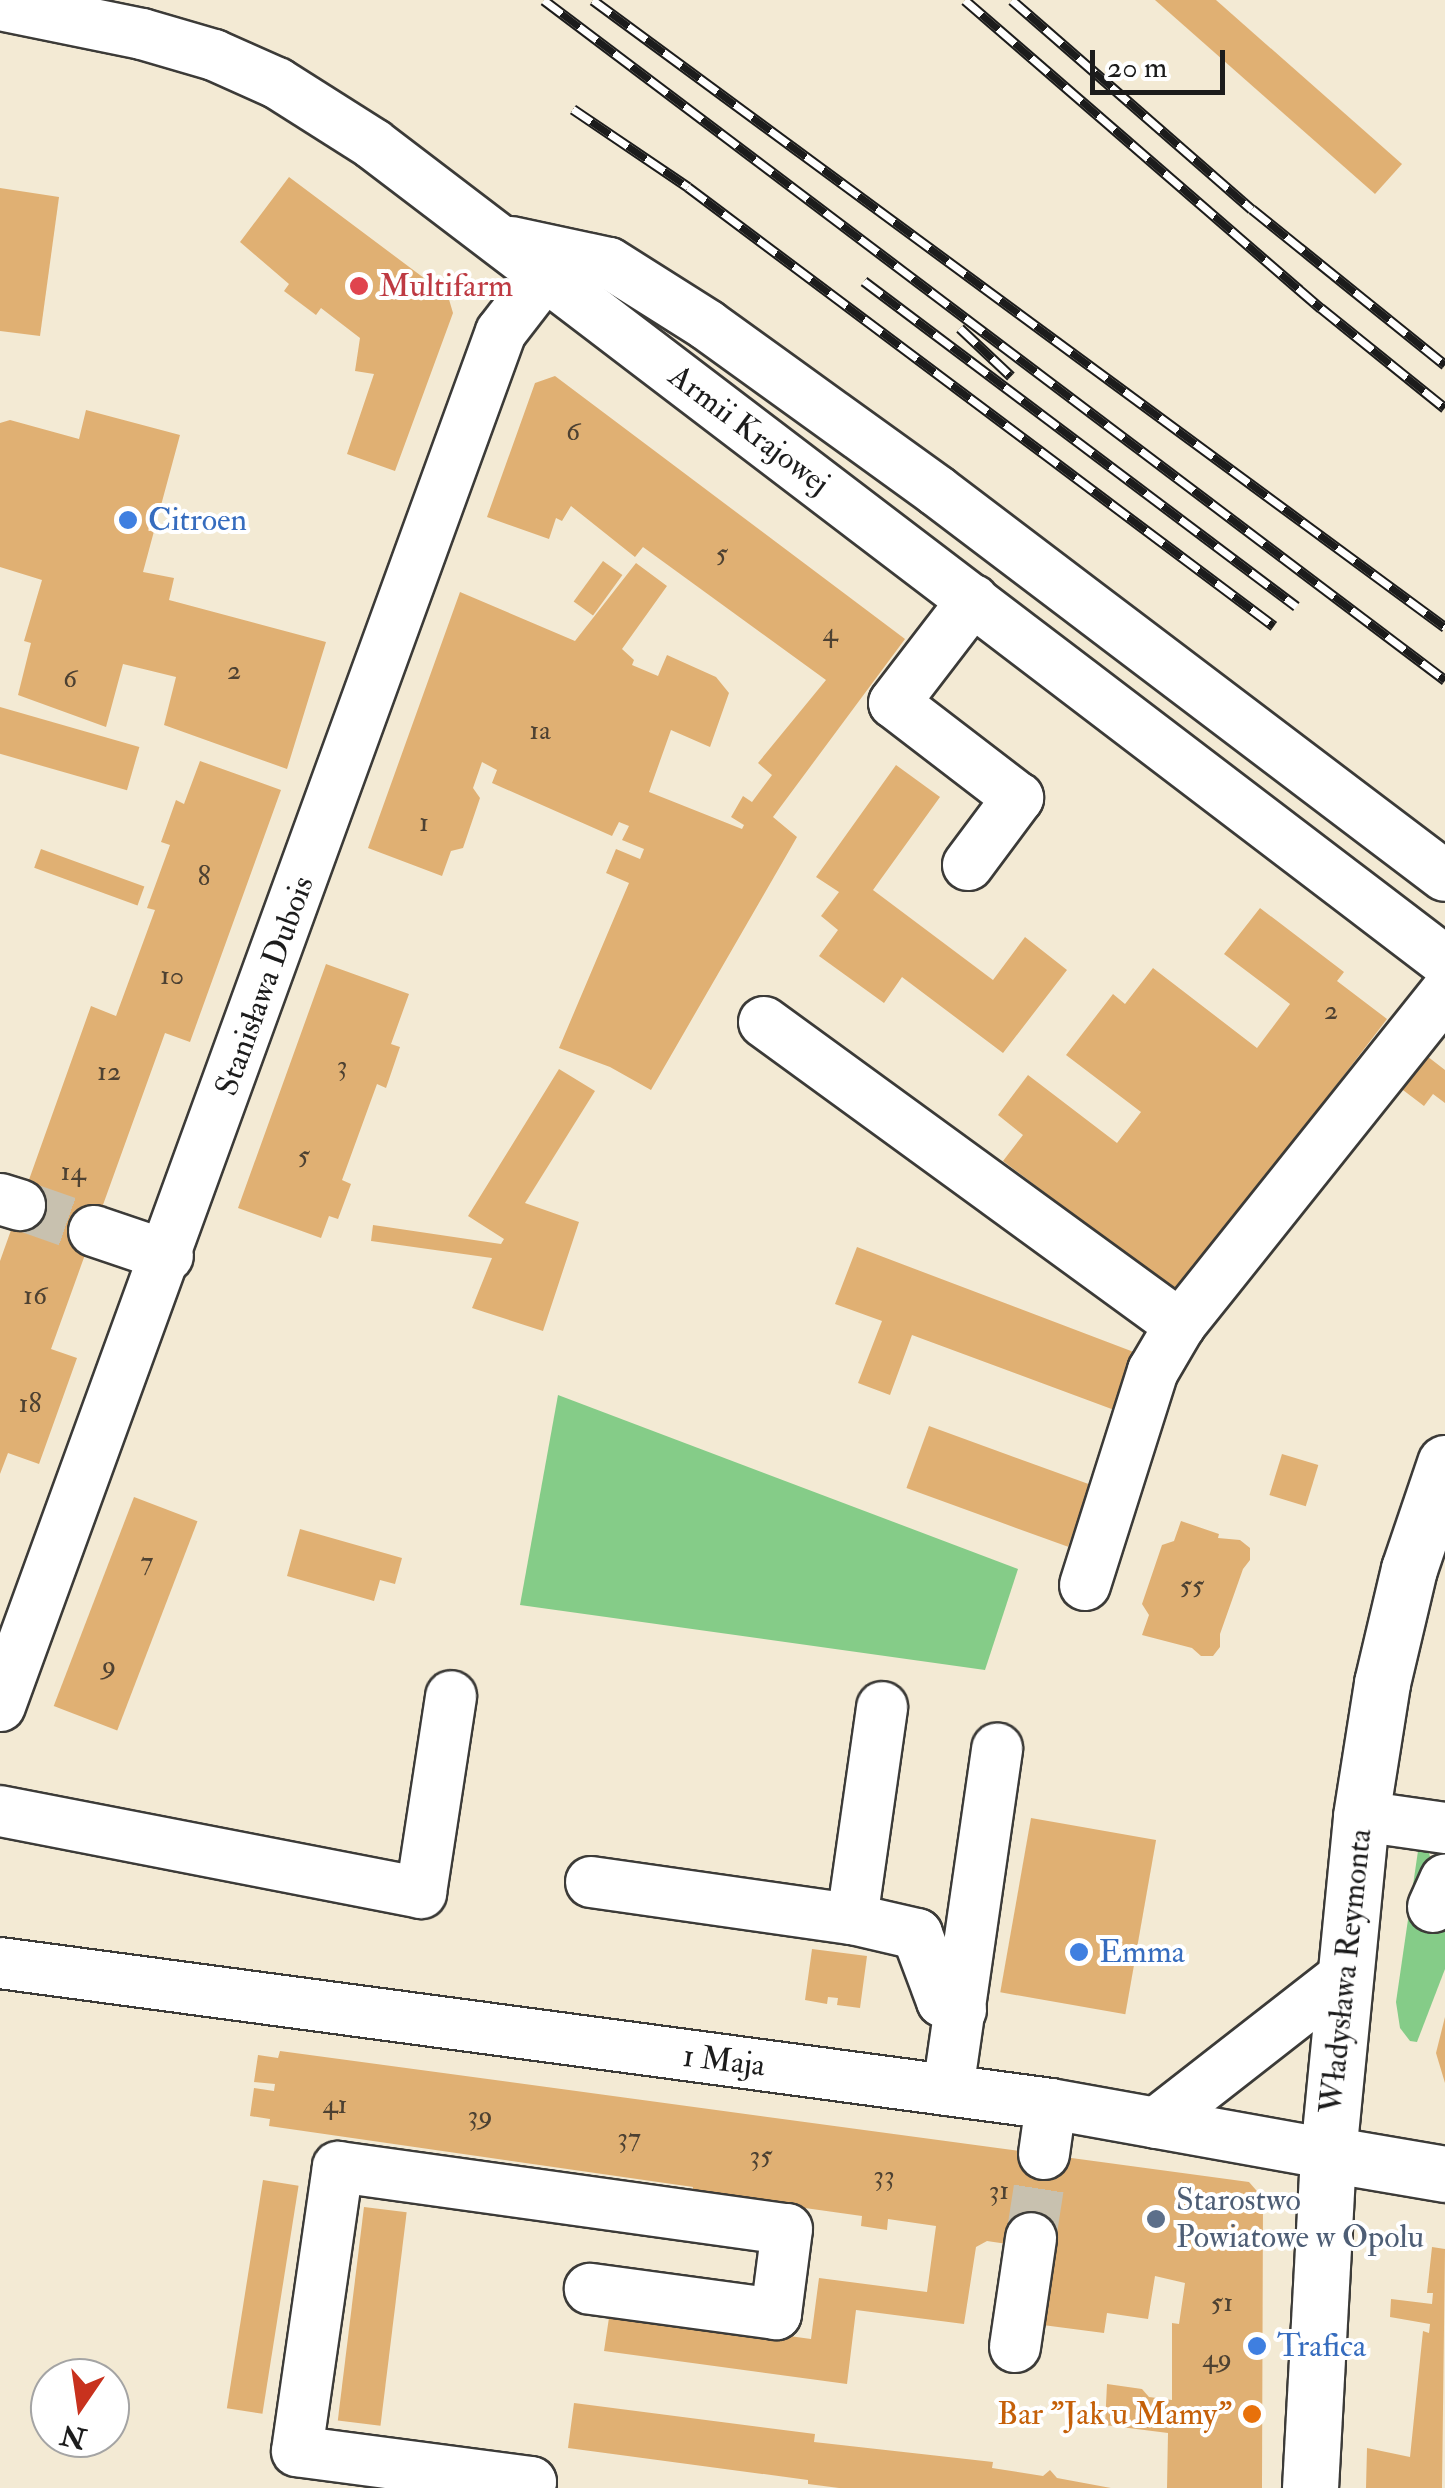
<!DOCTYPE html>
<meta charset="utf-8">
<style>
body{margin:0}
#map{position:relative;width:1445px;height:2488px;overflow:hidden;background:#f3ead4;font-family:"IM FELL Double Pica",serif}
div>[style]{position:absolute}
[style*='--x']{left:calc(var(--x)*1px);top:calc(var(--y)*1px);width:calc(var(--w)*1px);rotate:calc(var(--a)*1deg)}
.green>*{inset:0;background:#85cc88}
.building>*{inset:0;background:#e0b073;transform-origin:0 0}
.minor-tunnel>*{height:50px;margin-top:-25px;transform-origin:0;background:repeating-linear-gradient(90deg,#c8c1af 0 50px,transparent 0 75px)}
.roads{filter:drop-shadow(2px 0 #3c3b38) drop-shadow(-2px 0 #3c3b38) drop-shadow(0 2px #3c3b38) drop-shadow(0 -2px #3c3b38)}
.minor>*{height:50px;margin:-25px;padding:0 25px;transform-origin:25px;border-radius:25px;background:#fff}
.major>*{height:55px;margin:-27.5px;padding:0 27.5px;transform-origin:27.5px;border-radius:27.5px;background:#fff}
.rail>*{height:11px;margin-top:-5.5px;transform-origin:0;background:repeating-linear-gradient(90deg,#fff 0 22px,#1c1c1c 0 44px);box-sizing:border-box;border-block:2px solid #1c1c1c}
.dots>*{width:28px;height:28px;translate:-50% -50%;box-sizing:border-box;border:5px solid #fff;border-radius:50%}
span{translate:-50% -50%;white-space:nowrap;text-align:center;line-height:1.15;-webkit-text-stroke:8px #fff;paint-order:stroke}
.number-label{font-size:28px;color:#4d4132}
.number-label span{-webkit-text-stroke-width:0}
.health-label{font-size:32px;color:#be3a42}
.left{translate:0 -50%;text-align:left}
.street-label{font-size:32px;color:#1c1c1c}
.shop-label{font-size:32px;color:#366cbe}
.service-label{font-size:32px;color:#4e5e75}
.food-label{font-size:32px;color:#c56008}
.right{translate:-100% -50%;text-align:right}
.north{position:absolute;left:30px;top:2358px;width:100px;height:100px;box-sizing:border-box;background:#fff;border:2px solid #a4a4a4;border-radius:50%;rotate:193deg;font-size:28px;font-weight:700;line-height:40px;text-align:center;color:#1c1c1c}
.north::after{content:'';display:block;margin:auto;width:35px;height:45px;background:#c8321e;clip-path:polygon(50% 0,100% 100%,50% 72%,0 100%)}
.scale{position:absolute;left:1090px;top:50px;width:135px;height:45px;box-sizing:border-box;border:5px solid #1c1c1c;border-top:0;padding-left:12px;font-size:30px;line-height:35px;white-space:nowrap;color:#1c1c1c;-webkit-text-stroke:8px #fff;paint-order:stroke}
</style>
<div id="map">
<div class="green">
<i style="clip-path:polygon(558px 1395px,1018px 1569px,985px 1670px,520px 1605px)"></i>
<i style="clip-path:polygon(1419px 1844px,1429px 1853px,1445px 1913px,1445px 1969px,1417px 2042px,1410px 2041px,1400px 2028px,1396px 2002px)"></i>
</div>
<div class="building">
<i style="clip-path:polygon(1155px 0,1216px 0,1402px 164px,1375px 194px)"></i>
<i style="clip-path:polygon(289px 177px,448px 296px,453px 313px,395px 471px,347px 454px,374px 374px,355px 371px,360px 338px,321px 308px,316px 315px,284px 291px,289px 284px,240px 242px)"></i>
<i style="clip-path:polygon(0 188px,59px 197px,40px 336px,0 331px)"></i>
<i style="clip-path:polygon(555px 376px,905px 639px,773px 817px,797px 837px,651px 1090px,610px 1067px,559px 1048px,629px 883px,606px 873px,616px 849px,640px 859px,644px 849px,622px 840px,629px 826px,619px 822px,612px 836px,492px 783px,497px 770px,482px 762px,473px 788px,480px 798px,463px 848px,451px 851px,442px 876px,368px 848px,460px 592px,575px 641px,636px 563px,667px 586px,622px 649px,634px 660px,632px 665px,658px 676px,667px 655px,716px 677px,729px 693px,710px 747px,671px 730px,649px 792px,742px 829px,744px 825px,731px 817px,743px 796px,752px 802px,772px 775px,758px 763px,826px 680px,643px 547px,635px 557px,571px 506px,562px 521px,556px 518px,549px 539px,487px 517px,535px 383px)"></i>
<i style="clip-path:polygon(86px 410px,180px 435px,143px 572px,174px 578px,169px 600px,326px 642px,287px 769px,164px 725px,176px 677px,123px 664px,106px 727px,18px 695px,31px 643px,24px 641px,42px 580px,0 567px,0 423px,10px 420px,79px 439px)"></i>
<i style="left:603px;top:561px;width:24px;height:50px;rotate:36deg"></i>
<i style="left:0;top:707px;width:145px;height:45px;rotate:16deg"></i>
<i style="clip-path:polygon(200px 761px,281px 790px,190px 1042px,165px 1033px,51px 1349px,77px 1358px,39px 1464px,8px 1453px,0 1474px,0 1261px,91px 1006px,116px 1016px,155px 910px,147px 908px,170px 845px,161px 842px,176px 800px,184px 804px)"></i>
<i style="clip-path:polygon(896px 765px,940px 797px,873px 890px,993px 980px,1025px 937px,1067px 970px,1003px 1053px,902px 977px,884px 1003px,819px 956px,838px 930px,821px 916px,839px 892px,816px 877px)"></i>
<i style="left:41px;top:849px;width:110px;height:20px;rotate:20deg"></i>
<i style="clip-path:polygon(1260px 908px,1344px 972px,1337px 981px,1387px 1019px,1177px 1293px,1003px 1161px,1023px 1135px,998px 1115px,1028px 1075px,1117px 1143px,1141px 1112px,1066px 1055px,1113px 994px,1125px 1004px,1153px 968px,1257px 1048px,1290px 1004px,1224px 954px)"></i>
<i style="clip-path:polygon(326px 964px,409px 994px,391px 1044px,400px 1047px,386px 1088px,377px 1084px,342px 1180px,351px 1184px,338px 1219px,329px 1216px,321px 1238px,238px 1208px)"></i>
<i style="clip-path:polygon(1423px 1053px,1445px 1070px,1445px 1103px,1433px 1094px,1424px 1106px,1399px 1087px)"></i>
<i style="clip-path:polygon(559px 1069px,595px 1091px,525px 1203px,579px 1222px,543px 1331px,472px 1308px,492px 1258px,371px 1241px,373px 1225px,501px 1244px,504px 1239px,468px 1216px)"></i>
<i style="clip-path:polygon(857px 1247px,1139px 1354px,1117px 1411px,912px 1335px,890px 1395px,858px 1383px,882px 1321px,835px 1304px)"></i>
<i style="left:929px;top:1426px;width:172px;height:66px;rotate:20deg"></i>
<i style="left:1282px;top:1454px;width:38px;height:43px;rotate:17deg"></i>
<i style="left:134px;top:1497px;width:68px;height:224px;rotate:21deg"></i>
<i style="clip-path:polygon(1181px 1521px,1219px 1534px,1218px 1538px,1240px 1540px,1250px 1548px,1250px 1560px,1243px 1569px,1220px 1634px,1220px 1647px,1213px 1656px,1201px 1656px,1192px 1648px,1142px 1635px,1149px 1615px,1142px 1604px,1162px 1545px,1174px 1541px)"></i>
<i style="clip-path:polygon(300px 1529px,402px 1558px,395px 1584px,380px 1580px,374px 1601px,287px 1576px)"></i>
<i style="left:1031px;top:1818px;width:127px;height:177px;rotate:10deg"></i>
<i style="clip-path:polygon(812px 1949px,867px 1956px,860px 2008px,837px 2005px,838px 1998px,828px 1997px,827px 2004px,805px 2000px)"></i>
<i style="clip-path:polygon(1445px 2017px,1445px 2083px,1436px 2053px)"></i>
<i style="clip-path:polygon(280px 2051px,1249px 2182px,1263px 2198px,1262px 2488px,1167px 2488px,1168px 2433px,1105px 2425px,1107px 2384px,1142px 2389px,1149px 2397px,1172px 2400px,1172px 2323px,1179px 2324px,1185px 2283px,1155px 2276px,1148px 2319px,1107px 2313px,1104px 2333px,1035px 2324px,1014px 2245px,987px 2241px,976px 2247px,964px 2324px,856px 2310px,847px 2384px,604px 2351px,610px 2311px,811px 2339px,819px 2278px,927px 2292px,936px 2226px,888px 2219px,887px 2230px,861px 2226px,862px 2216px,692px 2192px,693px 2187px,269px 2126px,270px 2119px,250px 2116px,254px 2088px,274px 2091px,275px 2084px,254px 2082px,258px 2055px,278px 2058px)"></i>
<i style="left:263px;top:2180px;width:36px;height:231px;rotate:9deg"></i>
<i style="left:364px;top:2207px;width:43px;height:215px;rotate:7deg"></i>
<i style="clip-path:polygon(1432px 2247px,1445px 2249px,1442px 2488px,1366px 2488px,1367px 2448px,1410px 2457px,1423px 2331px,1429px 2333px,1430px 2324px,1390px 2317px,1391px 2299px,1432px 2304px,1433px 2293px,1427px 2293px)"></i>
<i style="clip-path:polygon(574px 2403px,815px 2434px,814px 2442px,993px 2462px,992px 2468px,1043px 2476px,1050px 2470px,1057px 2478px,1111px 2488px,839px 2488px,808px 2484px,808px 2480px,568px 2448px)"></i>
</div>
<div class="minor-tunnel">
<i style="--x:20;--y:1205;--w:78;--a:19.4"></i>
<i style="--x:1031;--y:2238;--w:85;--a:-81.2"></i>
</div>
<div class="roads">
<div class="minor">
<i style="--x:0;--y:5;--w:145;--a:11.5"></i>
<i style="--x:142;--y:34;--w:75;--a:16.3"></i>
<i style="--x:214;--y:55;--w:69;--a:24"></i>
<i style="--x:277;--y:83;--w:114;--a:32.4"></i>
<i style="--x:373;--y:144;--w:1348;--a:37.31"></i>
<i style="--x:511;--y:242;--w:100;--a:12.1"></i>
<i style="--x:609;--y:263;--w:116;--a:32.3"></i>
<i style="--x:707;--y:325;--w:284;--a:35.8"></i>
<i style="--x:937;--y:491;--w:637;--a:37.16"></i>
<i style="--x:968;--y:865;--w:84;--a:-53.3"></i>
<i style="--x:1018;--y:798;--w:156;--a:-142.5"></i>
<i style="--x:894;--y:703;--w:130;--a:-52.5"></i>
<i style="--x:764;--y:1022;--w:515;--a:36.07"></i>
<i style="--x:1180;--y:1325;--w:425;--a:-51.4"></i>
<i style="--x:0;--y:1199;--w:21;--a:17"></i>
<i style="--x:94;--y:1231;--w:78;--a:18.7"></i>
<i style="--x:1085;--y:1585;--w:225;--a:-72.4"></i>
<i style="--x:1153;--y:1371;--w:53;--a:-59.6"></i>
<i style="--x:0;--y:1706;--w:1462;--a:-69.97"></i>
<i style="--x:501;--y:332;--w:72;--a:-52.3"></i>
<i style="--x:0;--y:1811;--w:429;--a:11"></i>
<i style="--x:421;--y:1893;--w:199;--a:-81.3"></i>
<i style="--x:1361;--y:1816;--w:85;--a:8.1"></i>
<i style="--x:591;--y:1882;--w:264;--a:8.1"></i>
<i style="--x:852;--y:1919;--w:67;--a:13"></i>
<i style="--x:917;--y:1934;--w:72;--a:69.5"></i>
<i style="--x:942;--y:2001;--w:21;--a:25"></i>
<i style="--x:1433;--y:1907;--w:30;--a:-66"></i>
<i style="--x:852;--y:1919;--w:214;--a:-81.9"></i>
<i style="--x:0;--y:1963;--w:1060;--a:7.64"></i>
<i style="--x:1051;--y:2104;--w:281;--a:10.2"></i>
<i style="--x:948;--y:2090;--w:345;--a:-81.8"></i>
<i style="--x:1156;--y:2123;--w:237;--a:-38"></i>
<i style="--x:1044;--y:2154;--w:50;--a:-82"></i>
<i style="--x:1015;--y:2347;--w:110;--a:-81.6"></i>
<i style="--x:529;--y:2488;--w:6;--a:-72"></i>
<i style="--x:531;--y:2482;--w:236;--a:-172.5"></i>
<i style="--x:297;--y:2451;--w:287;--a:-81.8"></i>
<i style="--x:338;--y:2167;--w:453;--a:7.9"></i>
<i style="--x:787;--y:2229;--w:86;--a:97.4"></i>
<i style="--x:776;--y:2314;--w:188;--a:-172.3"></i>
</div>
<div class="major">
<i style="--x:1328;--y:2154;--w:119;--a:9.7"></i>
<i style="--x:1310;--y:2488;--w:334;--a:-86.9"></i>
<i style="--x:1328;--y:2154;--w:340;--a:-84.4"></i>
<i style="--x:1361;--y:1816;--w:135;--a:-81"></i>
<i style="--x:1382;--y:1683;--w:117;--a:-76.7"></i>
<i style="--x:1409;--y:1569;--w:112;--a:-71.2"></i>
</div>
</div>
<div class="rail">
<i style="--x:544;--y:0;--w:1129;--a:37.04"></i>
<i style="--x:593;--y:0;--w:1058;--a:36.35"></i>
<i style="--x:965;--y:0;--w:471;--a:40.9"></i>
<i style="--x:1321;--y:308;--w:159;--a:38.9"></i>
<i style="--x:1012;--y:0;--w:318;--a:41.1"></i>
<i style="--x:1252;--y:209;--w:248;--a:38.9"></i>
<i style="--x:573;--y:109;--w:139;--a:34.1"></i>
<i style="--x:688;--y:187;--w:732;--a:36.84"></i>
<i style="--x:864;--y:281;--w:541;--a:36.95"></i>
<i style="--x:960;--y:328;--w:70;--a:43.3"></i>
</div>
<div class="dots">
<i style="left:359px;top:286px;background:#e0444e"></i>
<i style="left:128px;top:520px;background:#3f7fe0"></i>
<i style="left:1079px;top:1952px;background:#3f7fe0"></i>
<i style="left:1156px;top:2219px;background:#5c6f8a"></i>
<i style="left:1257px;top:2346px;background:#3f7fe0"></i>
<i style="left:1252px;top:2414px;background:#e8710a"></i>
</div>
<div class="number-label">
<span style="left:573px;top:432px">6</span>
<span style="left:722px;top:554px">5</span>
<span style="left:830px;top:633px">4</span>
<span style="left:234px;top:671px">2</span>
<span style="left:70px;top:679px">6</span>
<span style="left:540px;top:731px">1a</span>
<span style="left:424px;top:823px">1</span>
<span style="left:204px;top:877px">8</span>
<span style="left:172px;top:976px">10</span>
<span style="left:1331px;top:1011px">2</span>
<span style="left:342px;top:1066px">3</span>
<span style="left:109px;top:1072px">12</span>
<span style="left:304px;top:1156px">5</span>
<span style="left:73px;top:1172px">14</span>
<span style="left:35px;top:1296px">16</span>
<span style="left:30px;top:1404px">18</span>
<span style="left:147px;top:1562px">7</span>
<span style="left:1192px;top:1586px">55</span>
<span style="left:109px;top:1666px">9</span>
<span style="left:335px;top:2105px">41</span>
<span style="left:480px;top:2116px">39</span>
<span style="left:629px;top:2138px">37</span>
<span style="left:761px;top:2156px">35</span>
<span style="left:884px;top:2176px">33</span>
<span style="left:999px;top:2191px">31</span>
<span style="left:1222px;top:2303px">51</span>
<span style="left:1217px;top:2359px">49</span>
</div>
<div class="health-label">
<span class="left" style="left:379px;top:286px">Multifarm</span>
</div>
<div class="street-label">
<span style="left:749px;top:430px;rotate:37deg">Armii Krajowej</span>
<span style="left:265px;top:986px;rotate:-70deg">Stanisława Dubois</span>
<span style="left:1346px;top:1971px;rotate:-84deg">Władysława Reymonta</span>
<span style="left:724px;top:2061px;rotate:7deg">1 Maja</span>
</div>
<div class="shop-label">
<span class="left" style="left:148px;top:520px">Citroen</span>
<span class="left" style="left:1099px;top:1952px">Emma</span>
<span class="left" style="left:1277px;top:2346px">Trafica</span>
</div>
<div class="service-label">
<span class="left" style="left:1176px;top:2219px">Starostwo<br>Powiatowe w Opolu</span>
</div>
<div class="food-label">
<span class="right" style="left:1232px;top:2414px">Bar "Jak u Mamy"</span>
</div>
<div class="north">N</div>
<div class="scale">20 m</div>
</div>
